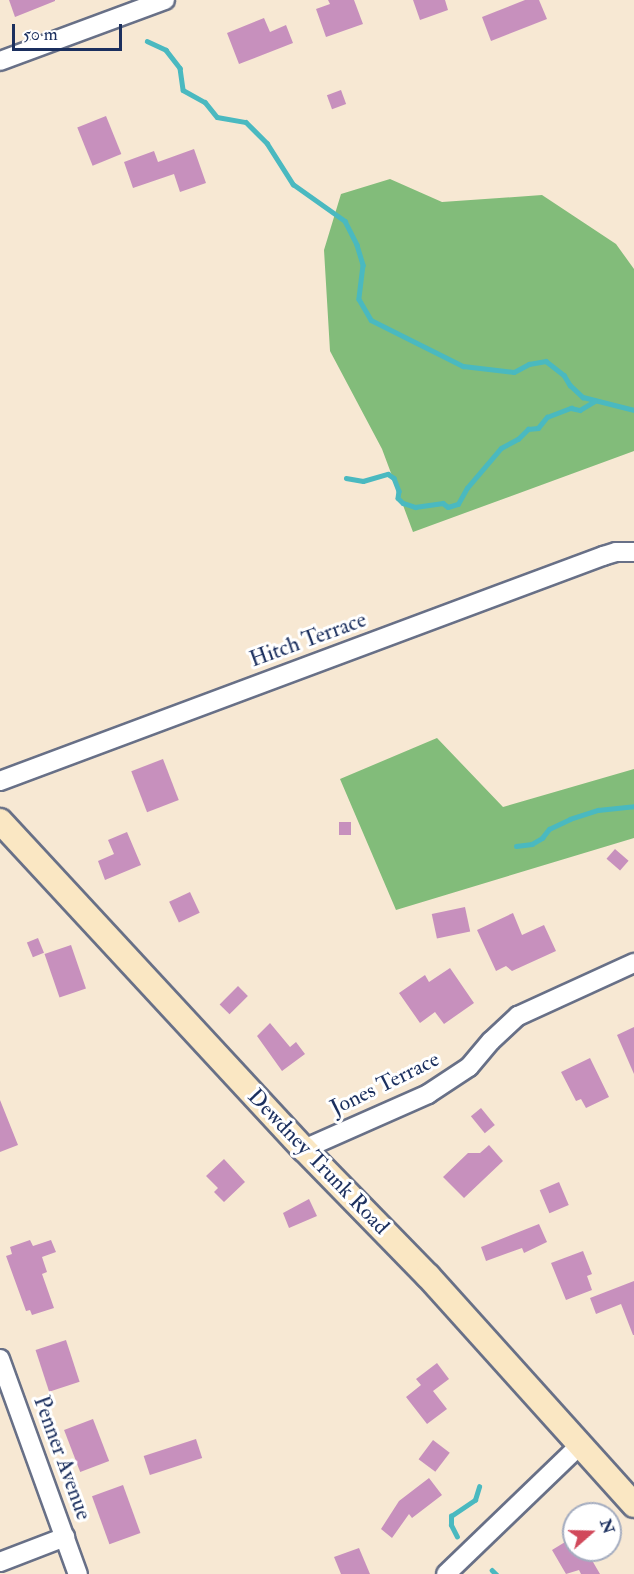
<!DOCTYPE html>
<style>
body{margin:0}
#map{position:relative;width:634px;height:1574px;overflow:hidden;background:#f7e8d3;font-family:"IM FELL Double Pica",serif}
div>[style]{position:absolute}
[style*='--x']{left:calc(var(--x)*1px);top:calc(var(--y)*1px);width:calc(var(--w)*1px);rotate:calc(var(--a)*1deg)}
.forest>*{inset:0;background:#82bc7a}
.stream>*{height:4.5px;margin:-2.25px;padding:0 2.25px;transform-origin:2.25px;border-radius:2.25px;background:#4ab9c0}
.building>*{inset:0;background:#c790bd;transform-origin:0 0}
.roads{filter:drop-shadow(2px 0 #687087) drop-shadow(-2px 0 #687087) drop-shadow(0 2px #687087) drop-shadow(0 -2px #687087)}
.minor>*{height:18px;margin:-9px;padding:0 9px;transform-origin:9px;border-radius:9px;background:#fff}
.secondary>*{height:24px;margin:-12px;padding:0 12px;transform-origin:12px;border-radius:12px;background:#fae7c3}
span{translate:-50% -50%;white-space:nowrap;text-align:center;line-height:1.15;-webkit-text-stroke:6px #fff;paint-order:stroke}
.street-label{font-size:22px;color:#1b2f5e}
.north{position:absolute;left:562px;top:1502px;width:60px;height:60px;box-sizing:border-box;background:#fff;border:2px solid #a4acbf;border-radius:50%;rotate:70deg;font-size:16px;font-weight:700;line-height:24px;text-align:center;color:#1b2f5e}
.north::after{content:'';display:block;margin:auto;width:21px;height:27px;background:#d1495b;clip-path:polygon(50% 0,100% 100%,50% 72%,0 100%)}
.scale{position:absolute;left:12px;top:24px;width:110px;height:27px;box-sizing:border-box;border:3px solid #1b2f5e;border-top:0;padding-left:8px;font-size:18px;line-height:21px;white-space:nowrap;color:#1b2f5e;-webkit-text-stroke:4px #fff;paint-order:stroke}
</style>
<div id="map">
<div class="forest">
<i style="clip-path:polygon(390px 179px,442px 202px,542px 195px,616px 244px,634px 269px,634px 451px,413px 532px,382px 449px,330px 351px,324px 250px,341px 194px)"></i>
<i style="clip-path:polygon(437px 738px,503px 807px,634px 769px,634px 838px,396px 910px,340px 779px)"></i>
</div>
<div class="stream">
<i style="--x:147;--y:41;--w:21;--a:25"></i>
<i style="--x:166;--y:50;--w:23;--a:52"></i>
<i style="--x:180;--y:68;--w:22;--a:82"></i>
<i style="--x:183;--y:90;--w:25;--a:29"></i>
<i style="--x:205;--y:102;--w:19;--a:51"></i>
<i style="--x:217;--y:117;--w:29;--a:10"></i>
<i style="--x:246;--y:122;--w:30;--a:45"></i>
<i style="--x:267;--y:143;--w:49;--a:57.6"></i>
<i style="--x:293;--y:184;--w:64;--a:35.4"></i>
<i style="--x:345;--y:221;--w:27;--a:63"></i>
<i style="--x:357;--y:245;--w:21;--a:73"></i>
<i style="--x:363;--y:265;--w:34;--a:97"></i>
<i style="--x:359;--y:299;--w:24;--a:60"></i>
<i style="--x:371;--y:320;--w:103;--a:26.6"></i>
<i style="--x:463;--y:366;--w:51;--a:6.7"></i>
<i style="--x:514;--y:372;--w:17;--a:-28"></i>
<i style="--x:529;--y:364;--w:17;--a:-10"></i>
<i style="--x:546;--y:361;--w:23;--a:38"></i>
<i style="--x:564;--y:375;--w:12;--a:59"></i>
<i style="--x:570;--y:385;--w:18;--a:43"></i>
<i style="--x:583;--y:397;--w:53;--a:14.3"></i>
<i style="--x:346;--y:478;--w:17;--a:10"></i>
<i style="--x:363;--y:481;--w:26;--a:-16"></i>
<i style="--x:388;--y:474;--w:7;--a:34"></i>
<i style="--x:394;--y:478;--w:14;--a:69"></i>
<i style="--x:399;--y:491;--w:7;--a:98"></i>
<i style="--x:398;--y:498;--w:7;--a:45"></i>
<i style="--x:403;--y:503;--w:13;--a:18"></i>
<i style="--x:415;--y:507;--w:28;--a:-8"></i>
<i style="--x:443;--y:503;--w:6;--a:39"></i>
<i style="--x:448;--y:507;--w:10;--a:-17"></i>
<i style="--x:458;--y:504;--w:18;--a:-61"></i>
<i style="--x:467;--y:488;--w:52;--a:-49.6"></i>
<i style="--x:501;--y:448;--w:19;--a:-28"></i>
<i style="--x:518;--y:439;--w:14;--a:-45"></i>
<i style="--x:528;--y:429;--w:10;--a:-6"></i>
<i style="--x:538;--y:428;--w:14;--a:-51"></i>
<i style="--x:547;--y:417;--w:26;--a:-21"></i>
<i style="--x:571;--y:408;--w:9;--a:13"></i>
<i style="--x:580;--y:410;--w:17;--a:-31"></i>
<i style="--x:516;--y:846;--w:16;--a:-7"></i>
<i style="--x:532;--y:844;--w:12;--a:-31"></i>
<i style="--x:542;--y:838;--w:11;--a:-52"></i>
<i style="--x:549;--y:829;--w:23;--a:-25"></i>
<i style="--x:570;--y:819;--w:29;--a:-18"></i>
<i style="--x:598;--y:810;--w:36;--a:-6"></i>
<i style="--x:457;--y:1537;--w:13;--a:-117"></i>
<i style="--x:451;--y:1525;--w:9;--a:-90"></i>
<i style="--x:451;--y:1516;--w:29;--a:-34"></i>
<i style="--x:475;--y:1500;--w:14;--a:-73"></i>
<i style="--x:492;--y:1570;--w:6;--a:45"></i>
</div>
<div class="building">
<i style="clip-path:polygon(9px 0,55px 0,55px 1px,15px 17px)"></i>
<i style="clip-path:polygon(328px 0,354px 0,363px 24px,326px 37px,316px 9px,330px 4px)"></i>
<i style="clip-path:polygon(413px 0,445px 0,448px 10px,420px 20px)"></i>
<i style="clip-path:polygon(525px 0,539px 0,547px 19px,491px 41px,482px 17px)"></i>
<i style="clip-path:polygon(264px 18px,270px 32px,286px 25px,293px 43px,239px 64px,227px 33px)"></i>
<i style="left:341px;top:90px;width:15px;height:15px;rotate:70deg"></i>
<i style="left:106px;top:116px;width:41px;height:31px;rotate:68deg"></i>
<i style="clip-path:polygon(194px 149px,206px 183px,180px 192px,174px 174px,133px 188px,124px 162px,154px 151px,158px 162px)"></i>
<i style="left:163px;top:759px;width:44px;height:34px;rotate:69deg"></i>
<i style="left:339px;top:822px;width:12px;height:13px"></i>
<i style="clip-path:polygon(127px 832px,141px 865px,105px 880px,98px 861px,114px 854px,108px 840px)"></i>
<i style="left:615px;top:849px;width:18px;height:13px;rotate:41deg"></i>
<i style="left:190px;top:892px;width:23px;height:23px;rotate:65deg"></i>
<i style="left:465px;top:907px;width:25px;height:34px;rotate:78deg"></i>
<i style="clip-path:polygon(513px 913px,522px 935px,544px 925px,556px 951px,512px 971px,506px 966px,496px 971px,477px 930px)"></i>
<i style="left:38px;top:938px;width:16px;height:12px;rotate:68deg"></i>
<i style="left:71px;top:945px;width:46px;height:28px;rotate:71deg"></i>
<i style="clip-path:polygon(450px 968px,474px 1003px,444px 1024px,435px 1012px,420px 1023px,399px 993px,425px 975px,429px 982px)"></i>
<i style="left:238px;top:986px;width:14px;height:26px;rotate:45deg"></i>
<i style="clip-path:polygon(270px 1023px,290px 1047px,296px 1042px,305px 1054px,282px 1071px,257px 1036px)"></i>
<i style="clip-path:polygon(634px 1027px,634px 1074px,617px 1035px)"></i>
<i style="clip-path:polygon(590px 1058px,609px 1097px,586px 1108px,581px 1099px,576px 1101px,561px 1072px)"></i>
<i style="clip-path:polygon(0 1100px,18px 1145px,0 1152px)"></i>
<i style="left:481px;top:1108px;width:22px;height:13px;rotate:51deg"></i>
<i style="clip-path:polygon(489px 1145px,503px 1161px,464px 1198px,443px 1177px,468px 1153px,480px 1153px)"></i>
<i style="clip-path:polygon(224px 1159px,245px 1182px,224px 1202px,214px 1192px,218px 1188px,206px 1176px)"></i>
<i style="left:559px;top:1182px;width:25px;height:21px;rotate:67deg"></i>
<i style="clip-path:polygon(309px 1199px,317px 1216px,289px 1228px,283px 1213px)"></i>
<i style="clip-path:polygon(539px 1224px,547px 1242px,524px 1253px,522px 1248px,486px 1261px,481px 1247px)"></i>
<i style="clip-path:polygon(30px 1240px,33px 1246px,51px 1240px,56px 1252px,42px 1257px,47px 1272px,42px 1274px,54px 1308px,32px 1315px,30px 1310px,26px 1311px,6px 1256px,12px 1254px,10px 1247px)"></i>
<i style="clip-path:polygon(583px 1251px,592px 1274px,587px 1276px,592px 1290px,566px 1300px,551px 1263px)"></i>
<i style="clip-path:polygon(634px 1281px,634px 1335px,633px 1335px,621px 1304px,596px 1314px,590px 1298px)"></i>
<i style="left:66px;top:1340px;width:44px;height:32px;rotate:72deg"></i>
<i style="clip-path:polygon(437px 1363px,449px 1379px,433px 1391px,447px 1409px,427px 1424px,406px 1397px,421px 1385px,416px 1379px)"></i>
<i style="left:93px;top:1419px;width:45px;height:31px;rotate:69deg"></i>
<i style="left:196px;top:1439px;width:20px;height:55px;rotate:72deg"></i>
<i style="left:433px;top:1440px;width:21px;height:24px;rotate:37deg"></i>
<i style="clip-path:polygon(429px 1478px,442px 1495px,412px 1518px,409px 1514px,392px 1538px,381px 1529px,399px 1501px)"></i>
<i style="left:123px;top:1485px;width:51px;height:33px;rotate:70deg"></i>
<i style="clip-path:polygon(570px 1539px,574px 1550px,586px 1550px,600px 1574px,581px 1574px,579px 1570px,566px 1574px,552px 1550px)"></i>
<i style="clip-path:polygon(359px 1548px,370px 1574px,341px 1574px,334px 1557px)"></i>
</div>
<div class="roads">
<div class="minor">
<i style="--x:0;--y:61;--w:176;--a:-20.3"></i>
<i style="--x:0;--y:781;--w:644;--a:-20.46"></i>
<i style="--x:603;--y:556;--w:14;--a:-17"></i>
<i style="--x:616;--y:552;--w:18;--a:0"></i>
<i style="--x:304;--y:1149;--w:136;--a:-23.9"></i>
<i style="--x:428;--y:1094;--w:49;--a:-33.4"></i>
<i style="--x:469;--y:1067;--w:34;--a:-50"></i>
<i style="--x:491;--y:1041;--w:37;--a:-43"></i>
<i style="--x:518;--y:1016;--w:128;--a:-24.6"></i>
<i style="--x:0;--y:1359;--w:229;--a:70.1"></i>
<i style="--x:0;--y:1562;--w:70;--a:-21"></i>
<i style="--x:446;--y:1574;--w:186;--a:-43.9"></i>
</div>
<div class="secondary">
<i style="--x:0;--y:821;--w:447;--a:47.2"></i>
<i style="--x:304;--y:1149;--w:177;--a:45.7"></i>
<i style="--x:428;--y:1276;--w:308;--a:48"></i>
</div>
</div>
<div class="street-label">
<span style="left:308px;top:640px;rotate:-20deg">Hitch Terrace</span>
<span style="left:385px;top:1084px;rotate:-26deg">Jones Terrace</span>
<span style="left:318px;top:1162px;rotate:46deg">Dewdney Trunk Road</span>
<span style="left:62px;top:1458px;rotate:70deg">Penner Avenue</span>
</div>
<div class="north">N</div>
<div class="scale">50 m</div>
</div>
